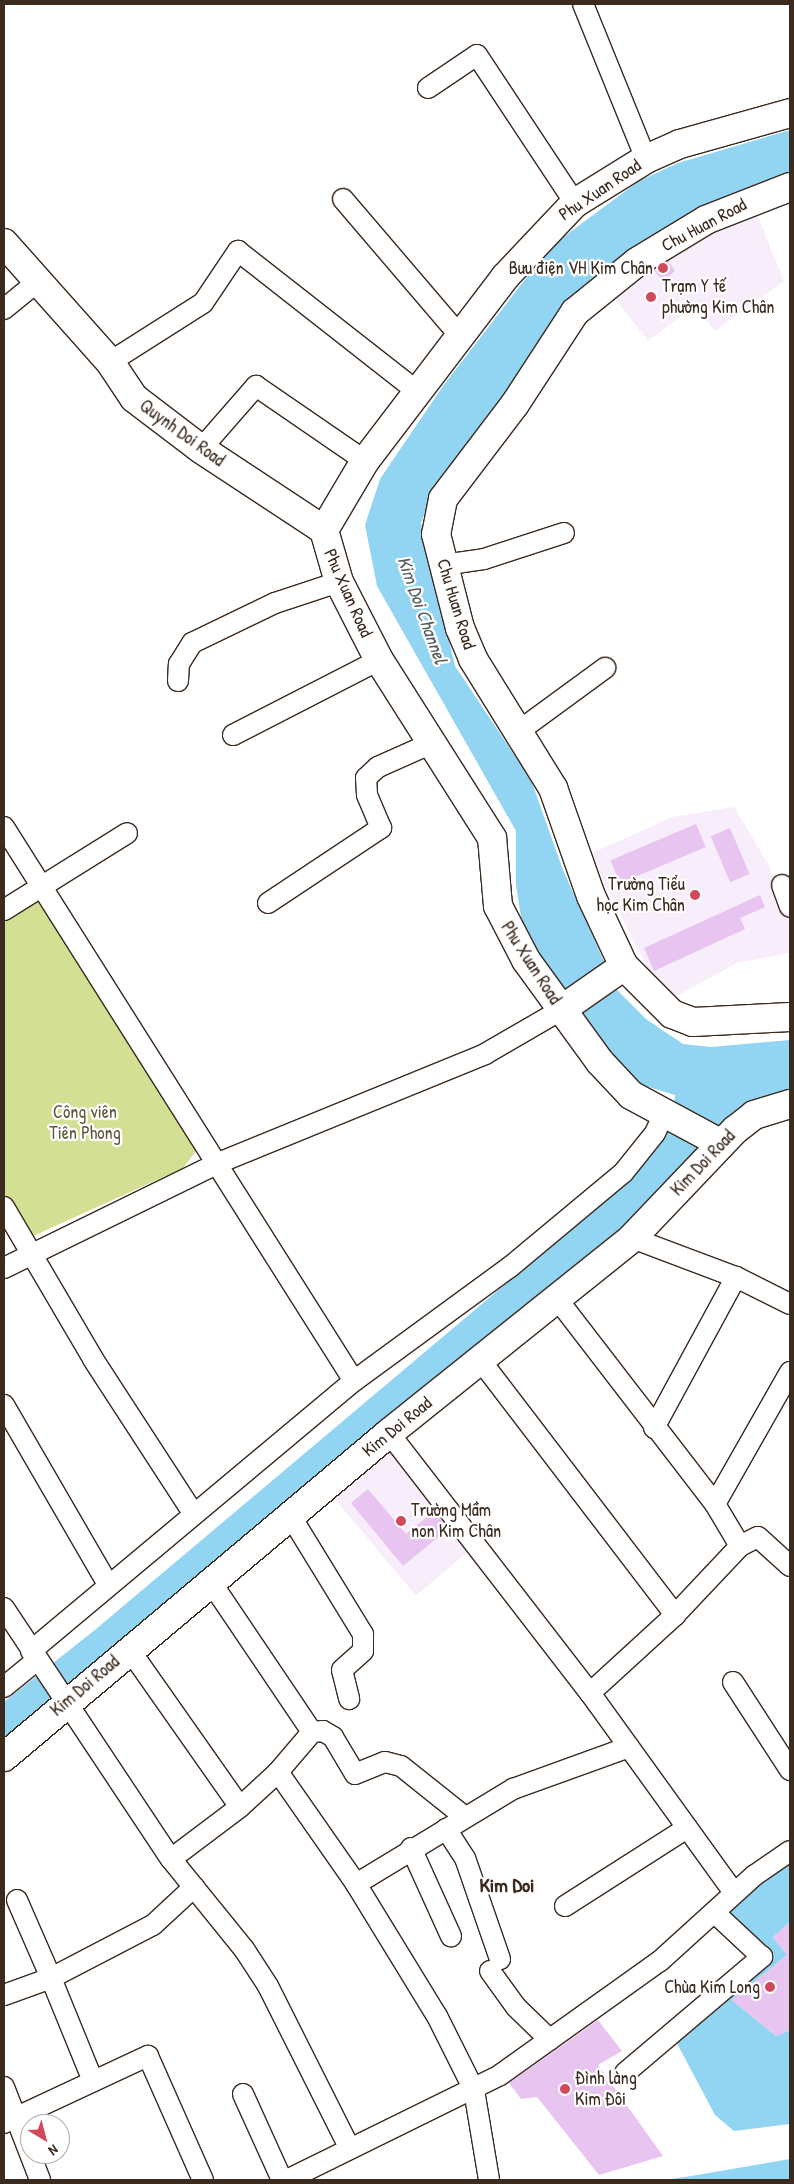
<!DOCTYPE html>
<meta charset="utf-8">
<style>
body{margin:0}
#map{position:relative;width:794px;height:2184px;overflow:hidden;background:#fff;font-family:"Patrick Hand",sans-serif}
div>[style]{position:absolute}
[style*='--x']{left:calc(var(--x)*1px);top:calc(var(--y)*1px);width:calc(var(--w)*1px);rotate:calc(var(--a)*1deg)}
.built>*{inset:0;background:#f8edfa;transform-origin:0 0}
.green>*{inset:0;background:#d3df92}
.water>*{inset:0;background:#91d5f3}
.building>*{inset:0;background:#e8c4f0;transform-origin:0 0}
.roads{filter:drop-shadow(1px 0 #3b2a1e) drop-shadow(-1px 0 #3b2a1e) drop-shadow(0 1px #3b2a1e) drop-shadow(0 -1px #3b2a1e)}
.street>*{height:20px;margin:-10px;padding:0 10px;transform-origin:10px;border-radius:10px;background:#fff}
.secondary>*{height:28px;margin:-14px;padding:0 14px;transform-origin:14px;border-radius:14px;background:#fff}
.dots>*{width:14px;height:14px;translate:-50% -50%;box-sizing:border-box;border:2px solid #fff;border-radius:50%}
span{translate:-50% -50%;white-space:nowrap;text-align:center;line-height:1.15;-webkit-text-stroke:4.5px #fff;paint-order:stroke}
.street-label{font-size:18px;color:#3b2a1e}
.poi-label{font-size:18px;color:#3b2a1e}
.right{translate:-100% -50%;text-align:right}
.left{translate:0 -50%;text-align:left}
.park-label{font-size:18px;color:#61573b}
.water-label{font-size:19px;color:#555d5e;font-style:italic}
.quarter-label{font-size:20px;color:#3b2a1e;font-weight:700}
.frame{position:absolute;inset:0;border:5px solid #3b2a1e;pointer-events:none}
.north{position:absolute;left:20px;top:2114px;width:50px;height:50px;box-sizing:border-box;background:#fff;border:1px solid #b1aaa5;border-radius:50%;rotate:143deg;font-size:14px;font-weight:700;line-height:20px;text-align:center;color:#3b2a1e}
.north::after{content:'';display:block;margin:auto;width:18px;height:22px;background:#d1495b;clip-path:polygon(50% 0,100% 100%,50% 72%,0 100%)}
</style>
<div id="map">
<div class="built">
<i style="clip-path:polygon(751px 199px,784px 281px,715px 331px,695px 306px,648px 341px,605px 286px)"></i>
<i style="clip-path:polygon(734px 807px,770px 867px,790px 923px,790px 953px,737px 963px,673px 998px,652px 977px,590px 854px,672px 817px)"></i>
<i style="left:387px;top:1446px;width:133px;height:74px;rotate:50deg"></i>
</div>
<div class="green">
<i style="clip-path:polygon(38px 900px,46px 904px,196px 1151px,183px 1168px,31px 1237px,4px 1197px,4px 918px)"></i>
</div>
<div class="water">
<i style="clip-path:polygon(790px 130px,790px 178px,706px 211px,517px 379px,430px 500px,421px 523px,455px 666px,531px 780px,563px 870px,617px 990px,646px 1019px,683px 1044px,711px 1047px,790px 1040px,790px 1093px,722px 1122px,702px 1153px,629px 1226px,4px 1745px,4px 1702px,96px 1629px,590px 1213px,674px 1105px,675px 1095px,642px 1085px,605px 1057px,555px 987px,523px 929px,516px 885px,516px 831px,377px 586px,365px 525px,380px 479px,443px 386px,550px 247px,639px 181px,678px 163px)"></i>
<i style="clip-path:polygon(790px 1862px,790px 1922px,773px 1937px,787px 1955px,732px 2000px,776px 2036px,790px 2030px,790px 2124px,734px 2131px,715px 2115px,673px 2036px,756px 1963px,713px 1923px,740px 1896px)"></i>
<i style="clip-path:polygon(790px 2159px,790px 2180px,665px 2180px,691px 2176px)"></i>
</div>
<div class="building">
<i style="clip-path:polygon(668px 261px,675px 271px,663px 281px,654px 270px)"></i>
<i style="left:696px;top:824px;width:25px;height:93px;rotate:67deg"></i>
<i style="left:730px;top:828px;width:50px;height:21px;rotate:67deg"></i>
<i style="clip-path:polygon(760px 895px,765px 907px,740px 918px,745px 929px,654px 971px,644px 948px)"></i>
<i style="clip-path:polygon(368px 1489px,406px 1534px,434px 1511px,448px 1529px,403px 1566px,351px 1503px)"></i>
<i style="clip-path:polygon(790px 1922px,790px 2030px,776px 2036px,732px 2000px,787px 1955px,773px 1937px)"></i>
<i style="clip-path:polygon(598px 2020px,622px 2051px,598px 2065px,663px 2156px,599px 2175px,537px 2097px,521px 2099px,509px 2083px)"></i>
</div>
<div class="roads">
<div class="street">
<i style="--x:583;--y:4;--w:167;--a:67.9"></i>
<i style="--x:428;--y:88;--w:59;--a:-34"></i>
<i style="--x:477;--y:55;--w:178;--a:56.5"></i>
<i style="--x:343;--y:199;--w:180;--a:49.5"></i>
<i style="--x:4;--y:309;--w:43;--a:-39.3"></i>
<i style="--x:110;--y:362;--w:110;--a:-32.4"></i>
<i style="--x:203;--y:303;--w:63;--a:-56.1"></i>
<i style="--x:238;--y:251;--w:230;--a:38.1"></i>
<i style="--x:201;--y:449;--w:84;--a:-48.9"></i>
<i style="--x:256;--y:386;--w:132;--a:34.5"></i>
<i style="--x:443;--y:565;--w:41;--a:-8.3"></i>
<i style="--x:484;--y:559;--w:84;--a:-18"></i>
<i style="--x:178;--y:681;--w:17;--a:-87"></i>
<i style="--x:179;--y:664;--w:25;--a:-58"></i>
<i style="--x:192;--y:643;--w:92;--a:-25.7"></i>
<i style="--x:275;--y:603;--w:67;--a:-18.2"></i>
<i style="--x:519;--y:731;--w:107;--a:-36.2"></i>
<i style="--x:233;--y:735;--w:164;--a:-27.2"></i>
<i style="--x:4;--y:827;--w:655;--a:57.72"></i>
<i style="--x:782;--y:885;--w:23;--a:70"></i>
<i style="--x:268;--y:903;--w:136;--a:-33.6"></i>
<i style="--x:381;--y:828;--w:36;--a:-113"></i>
<i style="--x:367;--y:795;--w:17;--a:-93"></i>
<i style="--x:366;--y:778;--w:16;--a:-43"></i>
<i style="--x:378;--y:767;--w:59;--a:-24"></i>
<i style="--x:4;--y:910;--w:145;--a:-32"></i>
<i style="--x:4;--y:1207;--w:176;--a:59.6"></i>
<i style="--x:93;--y:1359;--w:184;--a:57"></i>
<i style="--x:632;--y:1238;--w:111;--a:20.6"></i>
<i style="--x:736;--y:1277;--w:60;--a:26.6"></i>
<i style="--x:4;--y:1268;--w:236;--a:-26.1"></i>
<i style="--x:216;--y:1164;--w:291;--a:-22.2"></i>
<i style="--x:485;--y:1054;--w:88;--a:-30.1"></i>
<i style="--x:558;--y:1300;--w:257;--a:52.4"></i>
<i style="--x:715;--y:1504;--w:49;--a:59.2"></i>
<i style="--x:481;--y:1361;--w:320;--a:52.6"></i>
<i style="--x:4;--y:1405;--w:206;--a:59.9"></i>
<i style="--x:654;--y:1428;--w:172;--a:-61.5"></i>
<i style="--x:389;--y:1433;--w:329;--a:52.3"></i>
<i style="--x:590;--y:1693;--w:246;--a:54.2"></i>
<i style="--x:715;--y:1504;--w:152;--a:-60.4"></i>
<i style="--x:290;--y:1515;--w:140;--a:58.5"></i>
<i style="--x:363;--y:1634;--w:17;--a:90"></i>
<i style="--x:363;--y:1651;--w:28;--a:138"></i>
<i style="--x:342;--y:1670;--w:30;--a:76"></i>
<i style="--x:4;--y:1608;--w:301;--a:56.4"></i>
<i style="--x:171;--y:1859;--w:86;--a:-37"></i>
<i style="--x:240;--y:1807;--w:52;--a:-42.6"></i>
<i style="--x:278;--y:1772;--w:52;--a:-49.6"></i>
<i style="--x:312;--y:1732;--w:181;--a:-124"></i>
<i style="--x:129;--y:1649;--w:193;--a:54.9"></i>
<i style="--x:31;--y:1651;--w:421;--a:-39.9"></i>
<i style="--x:354;--y:1381;--w:193;--a:-36.2"></i>
<i style="--x:510;--y:1267;--w:147;--a:-39.8"></i>
<i style="--x:623;--y:1173;--w:51;--a:-51.3"></i>
<i style="--x:655;--y:1133;--w:21;--a:-65"></i>
<i style="--x:733;--y:1682;--w:105;--a:57.1"></i>
<i style="--x:4;--y:1687;--w:43;--a:-39.3"></i>
<i style="--x:590;--y:1693;--w:115;--a:-42.5"></i>
<i style="--x:675;--y:1615;--w:95;--a:-46.7"></i>
<i style="--x:740;--y:1546;--w:20;--a:-27"></i>
<i style="--x:758;--y:1537;--w:43;--a:42.2"></i>
<i style="--x:312;--y:1732;--w:11;--a:-5"></i>
<i style="--x:323;--y:1731;--w:12;--a:31"></i>
<i style="--x:333;--y:1737;--w:43;--a:59.3"></i>
<i style="--x:355;--y:1774;--w:32;--a:-22"></i>
<i style="--x:385;--y:1762;--w:16;--a:14"></i>
<i style="--x:401;--y:1766;--w:82;--a:38.6"></i>
<i style="--x:278;--y:1772;--w:136;--a:55.1"></i>
<i style="--x:356;--y:1884;--w:155;--a:58.5"></i>
<i style="--x:437;--y:2016;--w:83;--a:63.4"></i>
<i style="--x:474;--y:2090;--w:91;--a:80.5"></i>
<i style="--x:446;--y:1829;--w:35;--a:57"></i>
<i style="--x:465;--y:1858;--w:107;--a:70.9"></i>
<i style="--x:411;--y:1848;--w:97;--a:65.6"></i>
<i style="--x:171;--y:1859;--w:116;--a:51"></i>
<i style="--x:244;--y:1949;--w:44;--a:57"></i>
<i style="--x:268;--y:1986;--w:180;--a:63.3"></i>
<i style="--x:356;--y:1884;--w:184;--a:-31.2"></i>
<i style="--x:513;--y:1789;--w:123;--a:-19.9"></i>
<i style="--x:565;--y:1906;--w:145;--a:-32.6"></i>
<i style="--x:490;--y:1971;--w:44;--a:54.2"></i>
<i style="--x:516;--y:2007;--w:47;--a:44.1"></i>
<i style="--x:4;--y:1995;--w:50;--a:-19.9"></i>
<i style="--x:51;--y:1978;--w:85;--a:-113.6"></i>
<i style="--x:625;--y:2073;--w:180;--a:-40.3"></i>
<i style="--x:762;--y:1957;--w:63;--a:-136.9"></i>
<i style="--x:93;--y:2081;--w:111;--a:-112.2"></i>
<i style="--x:51;--y:1978;--w:115;--a:-27.5"></i>
<i style="--x:153;--y:1925;--w:56;--a:-42.8"></i>
<i style="--x:4;--y:2087;--w:100;--a:68.8"></i>
<i style="--x:243;--y:2094;--w:94;--a:65.6"></i>
<i style="--x:4;--y:2123;--w:159;--a:-25"></i>
<i style="--x:148;--y:2056;--w:136;--a:66.1"></i>
<i style="--x:287;--y:2180;--w:237;--a:-26.2"></i>
<i style="--x:500;--y:2075;--w:196;--a:-35.5"></i>
<i style="--x:660;--y:1961;--w:128;--a:-42.2"></i>
<i style="--x:755;--y:1875;--w:42;--a:-34.4"></i>
</div>
<div class="secondary">
<i style="--x:790;--y:187;--w:90;--a:158.6"></i>
<i style="--x:706;--y:220;--w:81;--a:148.7"></i>
<i style="--x:637;--y:262;--w:80;--a:141.1"></i>
<i style="--x:575;--y:312;--w:110;--a:123.1"></i>
<i style="--x:515;--y:404;--w:119;--a:127.2"></i>
<i style="--x:443;--y:499;--w:36;--a:101"></i>
<i style="--x:436;--y:534;--w:97;--a:75.7"></i>
<i style="--x:460;--y:628;--w:34;--a:67"></i>
<i style="--x:473;--y:659;--w:152;--a:58.2"></i>
<i style="--x:553;--y:788;--w:114;--a:70.6"></i>
<i style="--x:591;--y:896;--w:77;--a:64.8"></i>
<i style="--x:624;--y:966;--w:68;--a:45"></i>
<i style="--x:672;--y:1014;--w:22;--a:21"></i>
<i style="--x:693;--y:1022;--w:97;--a:-3"></i>
<i style="--x:4;--y:243;--w:159;--a:48.3"></i>
<i style="--x:110;--y:362;--w:43;--a:56.3"></i>
<i style="--x:134;--y:398;--w:84;--a:37.3"></i>
<i style="--x:201;--y:449;--w:147;--a:33.4"></i>
<i style="--x:561;--y:1010;--w:77;--a:-34.9"></i>
<i style="--x:720;--y:1143;--w:101;--a:-151.7"></i>
<i style="--x:631;--y:1095;--w:45;--a:-133.2"></i>
<i style="--x:600;--y:1062;--w:126;--a:-126"></i>
<i style="--x:526;--y:960;--w:61;--a:-117.4"></i>
<i style="--x:498;--y:906;--w:68;--a:-95"></i>
<i style="--x:492;--y:838;--w:211;--a:-122.4"></i>
<i style="--x:379;--y:660;--w:88;--a:-117.1"></i>
<i style="--x:339;--y:582;--w:54;--a:-106.1"></i>
<i style="--x:324;--y:530;--w:80;--a:-59.3"></i>
<i style="--x:365;--y:461;--w:231;--a:-52.7"></i>
<i style="--x:505;--y:277;--w:102;--a:-46.6"></i>
<i style="--x:575;--y:203;--w:84;--a:-31.8"></i>
<i style="--x:646;--y:159;--w:37;--a:-24"></i>
<i style="--x:680;--y:144;--w:114;--a:-15.7"></i>
<i style="--x:4;--y:1757;--w:503;--a:-40.08"></i>
<i style="--x:389;--y:1433;--w:312;--a:-38.7"></i>
<i style="--x:632;--y:1238;--w:149;--a:-46.4"></i>
<i style="--x:735;--y:1130;--w:24;--a:-38"></i>
<i style="--x:754;--y:1115;--w:38;--a:-17"></i>
</div>
</div>
<div class="dots">
<i style="left:663px;top:268px;background:#d1495b"></i>
<i style="left:651px;top:297px;background:#d1495b"></i>
<i style="left:695px;top:895px;background:#d1495b"></i>
<i style="left:401px;top:1521px;background:#d1495b"></i>
<i style="left:770px;top:1987px;background:#d1495b"></i>
<i style="left:565px;top:2089px;background:#d1495b"></i>
</div>
<div class="street-label">
<span style="left:600px;top:190px;rotate:-34deg">Phu Xuan Road</span>
<span style="left:704px;top:225px;rotate:-28deg">Chu Huan Road</span>
<span style="left:182px;top:433px;rotate:36deg">Quynh Doi Road</span>
<span style="left:348px;top:593px;rotate:66deg">Phu Xuan Road</span>
<span style="left:456px;top:604px;rotate:73deg">Chu Huan Road</span>
<span style="left:531px;top:963px;rotate:57deg">Phu Xuan Road</span>
<span style="left:703px;top:1163px;rotate:-46deg">Kim Doi Road</span>
<span style="left:397px;top:1427px;rotate:-39deg">Kim Doi Road</span>
<span style="left:85px;top:1686px;rotate:-40deg">Kim Doi Road</span>
</div>
<div class="poi-label">
<span class="right" style="left:653px;top:268px">Bưu điện VH Kim Chân</span>
<span class="left" style="left:662px;top:297px">Trạm Y tế<br>phường Kim Chân</span>
<span class="right" style="left:685px;top:895px">Trường Tiểu<br>học Kim Chân</span>
<span class="left" style="left:411px;top:1521px">Trường Mầm<br>non Kim Chân</span>
<span class="right" style="left:760px;top:1987px">Chùa Kim Long</span>
<span class="left" style="left:575px;top:2089px">Đình làng<br>Kim Đôi</span>
</div>
<div class="park-label">
<span style="left:85px;top:1123px">Công viên<br>Tiên Phong</span>
</div>
<div class="water-label">
<span style="left:422px;top:610px;rotate:70deg">Kim Doi Channel</span>
</div>
<div class="quarter-label">
<span style="left:507px;top:1884px">Kim Doi</span>
</div>
<div class="frame"></div>
<div class="north">N</div>
</div>
